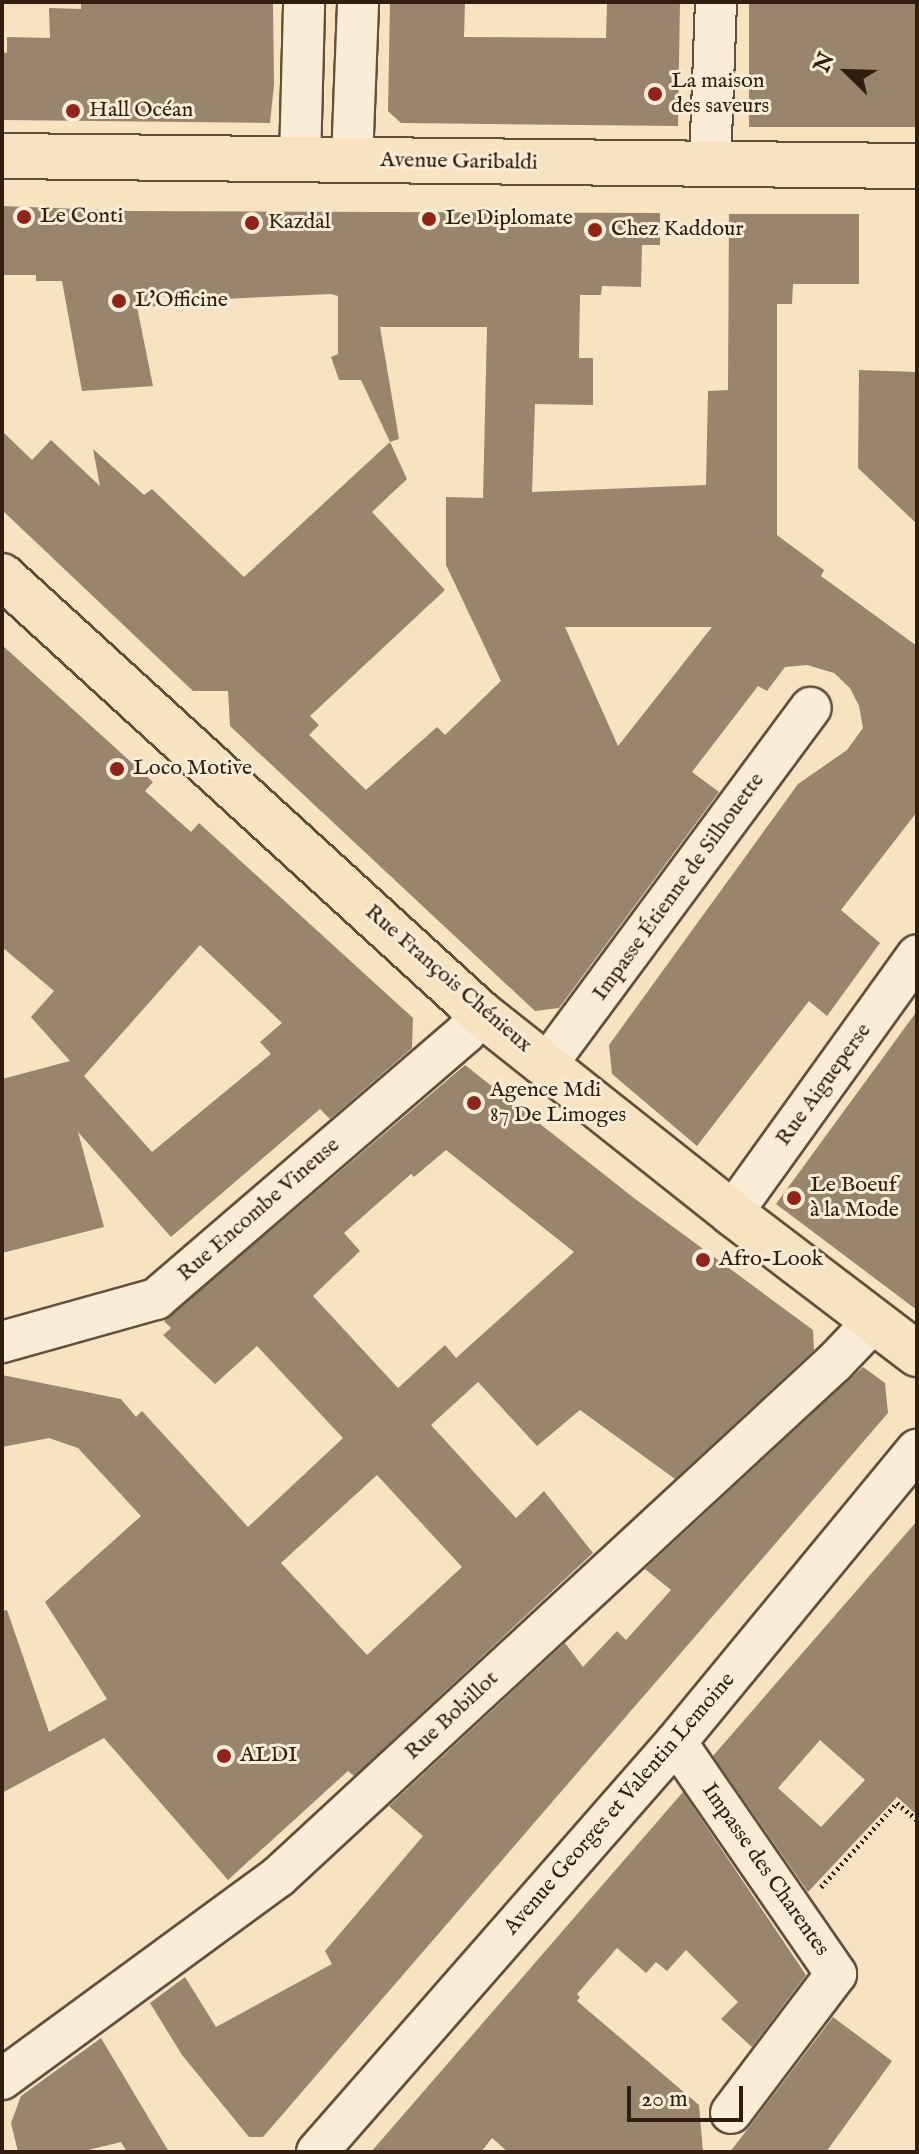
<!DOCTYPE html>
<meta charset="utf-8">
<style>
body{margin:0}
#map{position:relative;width:919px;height:2154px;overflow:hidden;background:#f8e3c1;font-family:"IM FELL English",serif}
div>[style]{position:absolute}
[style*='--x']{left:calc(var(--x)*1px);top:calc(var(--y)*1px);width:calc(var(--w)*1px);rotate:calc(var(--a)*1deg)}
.building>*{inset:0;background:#98856c;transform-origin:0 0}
.path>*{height:5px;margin-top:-2.5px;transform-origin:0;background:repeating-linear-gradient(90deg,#301f0f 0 2px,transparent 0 6px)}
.roads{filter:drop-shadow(2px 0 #62503c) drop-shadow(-2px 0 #62503c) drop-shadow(0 2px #62503c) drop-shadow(0 -2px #62503c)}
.minor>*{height:40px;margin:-20px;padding:0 20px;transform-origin:20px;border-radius:20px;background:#faedd7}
.major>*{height:44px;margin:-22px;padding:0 22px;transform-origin:22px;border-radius:22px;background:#f8e3c1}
.dots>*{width:22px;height:22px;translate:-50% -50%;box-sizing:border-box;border:4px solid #faedd7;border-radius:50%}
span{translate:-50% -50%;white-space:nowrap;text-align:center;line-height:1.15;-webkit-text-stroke:6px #faedd7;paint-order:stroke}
.poi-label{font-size:22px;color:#301f0f}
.left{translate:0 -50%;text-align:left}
.street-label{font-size:22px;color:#301f0f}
.frame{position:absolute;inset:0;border:4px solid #301f0f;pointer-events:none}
.north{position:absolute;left:807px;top:32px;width:80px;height:80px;-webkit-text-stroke:6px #faedd7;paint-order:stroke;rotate:293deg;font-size:22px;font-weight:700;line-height:32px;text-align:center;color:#301f0f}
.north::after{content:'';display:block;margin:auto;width:28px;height:36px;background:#301f0f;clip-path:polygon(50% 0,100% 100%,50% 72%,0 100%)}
.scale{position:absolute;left:627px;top:2086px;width:116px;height:36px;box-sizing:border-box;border:4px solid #301f0f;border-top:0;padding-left:10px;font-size:24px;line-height:28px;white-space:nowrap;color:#301f0f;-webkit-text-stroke:6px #faedd7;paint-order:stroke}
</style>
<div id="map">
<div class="building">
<i style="clip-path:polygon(81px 2px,273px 2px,274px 85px,270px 123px,2px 120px,2px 52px,7px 53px,7px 37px,50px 38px,49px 8px,81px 9px)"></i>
<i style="clip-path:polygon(390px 2px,465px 2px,464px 37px,606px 38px,607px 2px,680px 2px,678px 126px,401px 123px,388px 111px)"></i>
<i style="left:749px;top:2px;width:168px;height:125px"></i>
<i style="clip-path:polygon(evenodd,2px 206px,132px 211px,660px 213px,660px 245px,642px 245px,641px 287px,602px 286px,601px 295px,580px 295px,579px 358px,593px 358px,593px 405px,535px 404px,532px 492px,706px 485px,708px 391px,728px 390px,729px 214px,859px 214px,859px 284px,793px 284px,792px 304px,777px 304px,777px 535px,824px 570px,821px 576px,917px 646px,917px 812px,841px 910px,880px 943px,827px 1016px,809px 1001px,697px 1146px,612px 1074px,609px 1045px,798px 784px,847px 750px,863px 728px,859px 706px,850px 688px,834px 673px,807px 665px,785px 667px,767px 691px,758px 686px,692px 772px,719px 792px,559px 1008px,535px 1011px,230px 726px,228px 691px,193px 691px,2px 510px,2px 431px,32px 460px,51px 440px,100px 486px,93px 449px,144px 495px,152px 489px,244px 577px,390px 442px,407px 479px,372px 512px,445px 590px,310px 716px,319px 725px,309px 735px,366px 790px,437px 727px,445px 735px,501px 681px,446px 565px,446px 497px,483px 498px,487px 327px,380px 327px,399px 439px,390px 442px,361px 380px,339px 380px,331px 357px,338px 354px,338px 296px,331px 294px,222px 299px,158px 296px,159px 306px,137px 307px,153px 386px,82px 391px,62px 281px,36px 281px,36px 275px,2px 275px,2px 206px,565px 627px,712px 627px,618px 746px,565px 627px)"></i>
<i style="clip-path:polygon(859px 370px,917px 372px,917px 524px,858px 468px)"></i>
<i style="clip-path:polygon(evenodd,2px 645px,153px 782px,145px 791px,191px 832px,199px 823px,413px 1018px,412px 1048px,330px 1119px,320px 1109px,171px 1237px,78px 1132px,104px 1227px,2px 1253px,2px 1079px,70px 1061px,31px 1017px,54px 991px,2px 947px,2px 645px,200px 945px,282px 1023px,260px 1042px,271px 1054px,152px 1152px,84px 1076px,200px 945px)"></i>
<i style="clip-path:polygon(917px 1011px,917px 1310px,776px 1204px)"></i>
<i style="clip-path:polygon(evenodd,465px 1065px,634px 1198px,813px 1330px,814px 1350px,675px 1479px,580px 1410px,537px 1446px,478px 1382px,431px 1425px,516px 1518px,544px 1491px,593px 1553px,354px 1776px,348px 1771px,228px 1880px,104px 1738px,2px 1793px,2px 1611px,7px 1610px,49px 1732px,107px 1699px,45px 1602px,141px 1516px,78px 1448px,49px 1438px,2px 1447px,2px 1375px,121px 1399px,136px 1417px,142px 1411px,248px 1527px,343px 1438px,257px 1346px,215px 1384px,163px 1335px,171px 1328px,164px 1321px,465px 1065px,446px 1150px,574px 1252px,456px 1358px,445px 1345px,398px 1388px,313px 1296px,360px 1251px,344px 1233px,411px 1174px,414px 1177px,446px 1150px,465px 1065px,377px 1475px,462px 1567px,367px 1655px,281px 1563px,377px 1475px)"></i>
<i style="clip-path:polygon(863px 1367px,885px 1383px,888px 1413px,263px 2137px,249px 2137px,182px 2055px,150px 2003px,185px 1977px,216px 2027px,332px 1964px,325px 1951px,423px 1836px,389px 1806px,565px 1643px,583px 1667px,617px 1631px,626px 1640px,671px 1590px,645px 1569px)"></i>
<i style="clip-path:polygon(evenodd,917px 1521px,917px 1815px,897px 1797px,808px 1892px,713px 1756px,917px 1521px,820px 1740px,865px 1780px,821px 1827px,778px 1788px,820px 1740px)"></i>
<i style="clip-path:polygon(683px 1792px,806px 1975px,752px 2047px,721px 2019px,738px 2002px,686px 1950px,667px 1971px,656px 1962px,646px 1973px,617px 1948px,577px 1994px,580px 1997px,577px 2001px,699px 2105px,703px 2152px,508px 2152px,492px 2138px,481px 2152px,371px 2152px)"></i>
<i style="clip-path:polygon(833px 2017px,892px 2061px,826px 2152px,730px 2152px)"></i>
<i style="clip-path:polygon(101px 2038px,169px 2152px,127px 2152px,121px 2142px,80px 2152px,18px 2152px,11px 2123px,21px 2096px)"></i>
</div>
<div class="path">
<i style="--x:821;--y:1887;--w:113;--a:-47.9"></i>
<i style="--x:897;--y:1803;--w:26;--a:40"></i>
</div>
<div class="roads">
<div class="minor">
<i style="--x:300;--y:160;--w:158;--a:-88.5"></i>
<i style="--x:352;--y:161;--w:159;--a:-87.8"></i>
<i style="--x:710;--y:165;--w:163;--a:-87.9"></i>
<i style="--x:547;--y:1064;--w:443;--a:-53.5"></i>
<i style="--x:732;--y:1213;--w:317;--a:-54.3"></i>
<i style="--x:2;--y:1342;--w:160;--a:-15.6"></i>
<i style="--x:156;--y:1299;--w:409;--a:-40.7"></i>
<i style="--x:466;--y:1032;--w:24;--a:-54"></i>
<i style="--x:676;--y:1742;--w:282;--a:55.4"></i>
<i style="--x:836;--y:1974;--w:174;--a:127.1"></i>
<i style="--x:2;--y:2079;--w:342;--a:-36.2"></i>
<i style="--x:278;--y:1877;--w:759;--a:-42.76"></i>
<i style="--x:835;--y:1362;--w:57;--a:-46.4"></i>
<i style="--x:317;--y:2152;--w:545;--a:-48.79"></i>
<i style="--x:676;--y:1742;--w:379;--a:-50.5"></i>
</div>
<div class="major">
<i style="--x:2;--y:156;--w:915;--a:0.63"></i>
<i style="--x:2;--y:576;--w:648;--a:42.43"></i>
<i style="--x:480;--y:1013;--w:322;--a:38.4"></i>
<i style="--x:732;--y:1213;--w:233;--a:37.3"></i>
</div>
</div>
<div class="dots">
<i style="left:655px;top:94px;background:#8f2418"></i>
<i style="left:73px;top:111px;background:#8f2418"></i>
<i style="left:24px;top:217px;background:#8f2418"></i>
<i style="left:429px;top:219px;background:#8f2418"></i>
<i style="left:252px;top:223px;background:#8f2418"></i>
<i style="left:595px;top:230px;background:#8f2418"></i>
<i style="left:119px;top:301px;background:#8f2418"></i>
<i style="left:117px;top:769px;background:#8f2418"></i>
<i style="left:474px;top:1103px;background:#8f2418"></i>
<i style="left:794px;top:1198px;background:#8f2418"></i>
<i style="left:703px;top:1260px;background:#8f2418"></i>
<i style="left:224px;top:1756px;background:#8f2418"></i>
</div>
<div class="poi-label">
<span class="left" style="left:671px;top:94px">La maison<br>des saveurs</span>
<span class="left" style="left:89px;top:111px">Hall Océan</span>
<span class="left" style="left:40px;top:217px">Le Conti</span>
<span class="left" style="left:445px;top:219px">Le Diplomate</span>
<span class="left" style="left:268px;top:223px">Kazdal</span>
<span class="left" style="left:611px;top:230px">Chez Kaddour</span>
<span class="left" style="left:135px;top:301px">L'Officine</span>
<span class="left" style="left:133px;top:769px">Loco Motive</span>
<span class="left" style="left:490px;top:1103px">Agence Mdi<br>87 De Limoges</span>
<span class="left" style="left:810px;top:1198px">Le Boeuf<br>à la Mode</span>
<span class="left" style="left:719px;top:1260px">Afro-Look</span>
<span class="left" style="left:240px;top:1756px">ALDI</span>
</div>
<div class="street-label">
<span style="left:459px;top:162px;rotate:1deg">Avenue Garibaldi</span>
<span style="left:679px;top:887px;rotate:-54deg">Impasse Étienne de Silhouette</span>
<span style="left:448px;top:979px;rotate:41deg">Rue François Chénieux</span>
<span style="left:824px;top:1085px;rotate:-54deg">Rue Aigueperse</span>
<span style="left:259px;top:1210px;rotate:-41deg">Rue Encombe Vineuse</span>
<span style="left:452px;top:1716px;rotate:-43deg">Rue Bobillot</span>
<span style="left:620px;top:1804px;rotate:-49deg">Avenue Georges et Valentin Lemoine</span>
<span style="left:765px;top:1870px;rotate:55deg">Impasse des Charentes</span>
</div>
<div class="frame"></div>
<div class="north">N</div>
<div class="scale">20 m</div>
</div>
